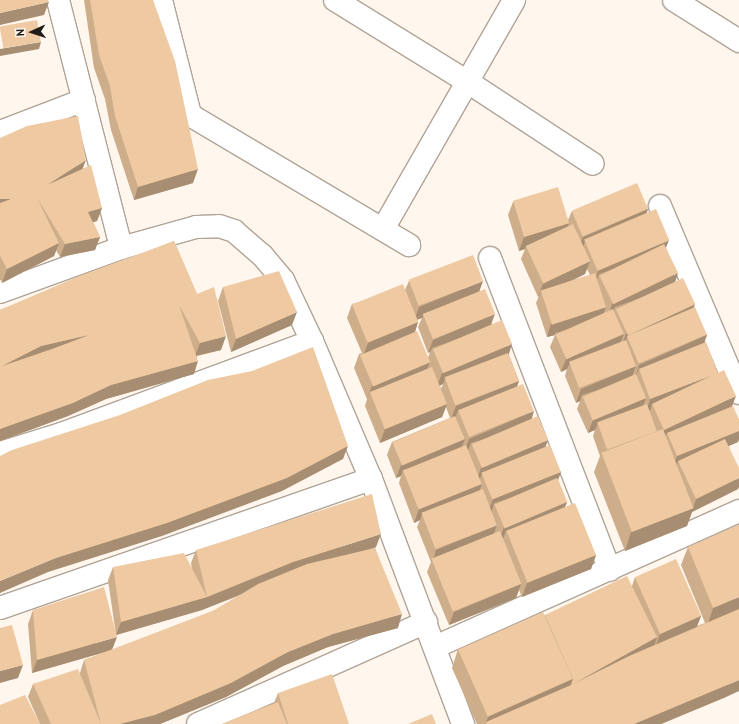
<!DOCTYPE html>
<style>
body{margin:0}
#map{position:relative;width:739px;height:724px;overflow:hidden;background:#fff6ee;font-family:"PT Sans",sans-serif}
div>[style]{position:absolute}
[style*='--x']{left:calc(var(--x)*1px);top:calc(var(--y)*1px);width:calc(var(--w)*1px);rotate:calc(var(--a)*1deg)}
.roads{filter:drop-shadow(1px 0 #b0a497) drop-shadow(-1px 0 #b0a497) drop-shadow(0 1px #b0a497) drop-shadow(0 -1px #b0a497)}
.minor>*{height:22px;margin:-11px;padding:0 11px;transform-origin:11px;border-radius:11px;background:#fff}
.wall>*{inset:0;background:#cdad8a}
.shaded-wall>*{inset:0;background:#a78d71}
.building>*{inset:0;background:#eec9a1;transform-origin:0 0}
span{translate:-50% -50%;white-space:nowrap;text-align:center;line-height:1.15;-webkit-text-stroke:3px #fff6ee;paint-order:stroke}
.north{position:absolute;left:12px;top:12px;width:40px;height:40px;-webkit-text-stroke:3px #fff6ee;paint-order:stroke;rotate:267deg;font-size:11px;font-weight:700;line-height:16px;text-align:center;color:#201c17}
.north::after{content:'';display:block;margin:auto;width:14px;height:18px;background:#201c17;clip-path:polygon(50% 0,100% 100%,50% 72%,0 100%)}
</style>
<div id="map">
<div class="roads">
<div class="minor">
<i style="--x:58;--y:0;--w:256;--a:75.7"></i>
<i style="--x:161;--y:0;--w:119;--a:75.8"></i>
<i style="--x:190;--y:115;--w:255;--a:30.7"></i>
<i style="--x:335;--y:0;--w:156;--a:31.7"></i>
<i style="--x:468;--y:82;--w:149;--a:33.3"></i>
<i style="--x:674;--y:0;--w:77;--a:32.2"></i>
<i style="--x:0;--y:132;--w:90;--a:-20.9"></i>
<i style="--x:660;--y:206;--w:203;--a:67.1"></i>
<i style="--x:383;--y:229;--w:264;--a:-60.2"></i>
<i style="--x:490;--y:258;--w:334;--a:69"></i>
<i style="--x:0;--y:292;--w:129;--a:-20"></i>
<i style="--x:121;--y:248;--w:78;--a:-15.6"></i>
<i style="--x:196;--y:227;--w:23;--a:-2"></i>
<i style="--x:219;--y:226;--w:16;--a:18"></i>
<i style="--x:234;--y:231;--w:37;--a:41"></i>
<i style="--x:262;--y:255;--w:33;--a:50"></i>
<i style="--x:283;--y:280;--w:68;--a:64.6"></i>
<i style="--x:312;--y:341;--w:150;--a:66.9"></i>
<i style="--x:371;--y:479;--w:262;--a:69.4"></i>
<i style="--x:0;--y:453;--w:64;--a:-17.3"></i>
<i style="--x:61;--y:434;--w:268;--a:-20.3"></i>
<i style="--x:0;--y:608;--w:393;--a:-19.2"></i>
<i style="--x:435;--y:647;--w:333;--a:-24.1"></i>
<i style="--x:198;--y:724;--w:250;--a:-24.1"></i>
</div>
</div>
<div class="wall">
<i style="clip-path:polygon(84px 0,153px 0,193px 183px,134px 200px,111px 130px,105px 99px,94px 68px)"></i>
<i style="clip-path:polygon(0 138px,83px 168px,102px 208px,97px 221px,93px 222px,100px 237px,95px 250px,60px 257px,56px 250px,54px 256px,2px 283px,0 278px)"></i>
<i style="clip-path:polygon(evenodd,513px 202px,568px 220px,572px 211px,648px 209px,646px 214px,666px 248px,675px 281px,695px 304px,693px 308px,707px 335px,704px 343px,732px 407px,739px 420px,739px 439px,738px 442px,729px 446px,738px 489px,692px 512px,687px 526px,625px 551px,594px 472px,600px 456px,593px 436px,595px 430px,588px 433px,577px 409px,580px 401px,576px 403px,565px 376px,567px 369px,561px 372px,550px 347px,555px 335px,547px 337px,536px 303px,539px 296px,538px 297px,521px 259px,525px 249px,519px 251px,508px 215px,513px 202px,587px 269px,590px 275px,573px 280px,585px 274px,587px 269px)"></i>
<i style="clip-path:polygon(174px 241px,221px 350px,197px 356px,194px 374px,106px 399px,68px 416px,0 441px,0 310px)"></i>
<i style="clip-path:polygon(evenodd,409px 281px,480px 291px,492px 324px,509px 355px,519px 381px,517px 387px,545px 447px,561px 472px,558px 480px,567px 502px,564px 508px,596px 555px,591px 569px,522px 597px,519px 590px,516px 598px,449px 625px,427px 572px,431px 562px,417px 527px,420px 520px,414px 523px,399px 483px,401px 476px,396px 478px,387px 455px,392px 442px,450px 418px,446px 407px,442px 417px,380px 443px,365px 406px,367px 399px,354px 368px,359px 354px,362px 353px,347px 318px,352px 304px,405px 290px,409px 281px,422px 318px,418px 327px,428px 353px,430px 352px,428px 358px,415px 332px,418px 322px,417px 319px,422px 318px,409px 281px,443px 384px,441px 389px,440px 385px,443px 384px)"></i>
<i style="clip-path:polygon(223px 287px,292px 325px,231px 352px,218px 301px)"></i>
<i style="clip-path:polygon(739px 525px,726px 697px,661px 724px,477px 724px,452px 668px,458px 649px,545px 615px,632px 586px,635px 577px,701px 616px,697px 626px,705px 623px,681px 565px,688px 547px)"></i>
<i style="clip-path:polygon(376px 547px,375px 548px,398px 628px,328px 647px,283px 666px,226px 697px,160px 724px,40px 724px,28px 697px,33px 684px,80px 673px,84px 660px,109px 651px,32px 673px,28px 624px,33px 610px,112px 650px,213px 611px,241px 595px,202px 610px,116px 635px,108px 580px,113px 567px,192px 569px,191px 563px,196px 550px)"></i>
<i style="clip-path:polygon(278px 693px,349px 724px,222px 724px,274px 703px)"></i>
</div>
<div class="shaded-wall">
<i style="clip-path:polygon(49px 2px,44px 15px,0 25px,0 13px)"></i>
<i style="clip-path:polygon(41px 42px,39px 49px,0 56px,0 49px)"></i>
<i style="clip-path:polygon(86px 160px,81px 173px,47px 185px)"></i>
<i style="clip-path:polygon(198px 169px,193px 183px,134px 200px,138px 187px)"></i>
<i style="clip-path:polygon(0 199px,11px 199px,0 212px)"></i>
<i style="clip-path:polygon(102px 208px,97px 221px,83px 225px,88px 212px)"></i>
<i style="clip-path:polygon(648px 209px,643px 222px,585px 241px,583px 248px,578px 250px,583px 237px)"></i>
<i style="clip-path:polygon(569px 223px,564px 236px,526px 246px,525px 249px,519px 251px,524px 237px)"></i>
<i style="clip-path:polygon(100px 237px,95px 250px,60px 257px,65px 244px)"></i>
<i style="clip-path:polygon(669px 240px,664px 253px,599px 274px,596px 283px,594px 284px,598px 271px)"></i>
<i style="clip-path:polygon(59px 243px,54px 256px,2px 283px,7px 269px)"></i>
<i style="clip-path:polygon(590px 261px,585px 274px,542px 295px,541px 290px,539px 296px,538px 297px,543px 284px)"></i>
<i style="clip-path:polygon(678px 273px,674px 286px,615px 307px,612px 315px,608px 317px,612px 304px)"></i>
<i style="clip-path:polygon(483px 281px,478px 295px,423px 314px,422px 318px,414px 321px,419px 307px)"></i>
<i style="clip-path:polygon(695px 304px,690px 318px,627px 337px,624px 346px,621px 347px,626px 334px)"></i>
<i style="clip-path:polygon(606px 307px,601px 321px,555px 333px,555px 335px,547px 337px,551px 324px)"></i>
<i style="clip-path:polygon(297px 312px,292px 325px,231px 352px,236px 339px)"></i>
<i style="clip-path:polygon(495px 314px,490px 327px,432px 348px,430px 352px,428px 353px,433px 340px)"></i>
<i style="clip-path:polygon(418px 322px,414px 335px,363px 356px,368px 343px)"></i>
<i style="clip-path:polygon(624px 334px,619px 347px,570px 363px,567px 369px,561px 372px,566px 359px)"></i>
<i style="clip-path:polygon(89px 335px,0 378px,2px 366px,41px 346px)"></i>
<i style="clip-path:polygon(707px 335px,702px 348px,639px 369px,635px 378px,639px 365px)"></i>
<i style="clip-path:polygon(226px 336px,221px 350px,195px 356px,200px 343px)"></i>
<i style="clip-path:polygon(512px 344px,508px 357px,445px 379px,443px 384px,437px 387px,442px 373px)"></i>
<i style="clip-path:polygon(198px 361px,194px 374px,106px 399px,68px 416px,0 441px,0 429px,111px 385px)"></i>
<i style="clip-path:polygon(430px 362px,425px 375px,370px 392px,367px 399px,372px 386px)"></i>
<i style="clip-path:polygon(636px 366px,631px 379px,582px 395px,580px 401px,576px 403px,581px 389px)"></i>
<i style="clip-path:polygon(713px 375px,652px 404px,650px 411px,646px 413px,650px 399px)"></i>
<i style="clip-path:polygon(519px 381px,514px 394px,458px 411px,455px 418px,451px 419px,456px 406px)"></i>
<i style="clip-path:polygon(736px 396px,731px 409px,667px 433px,664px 441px,660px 443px,664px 430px)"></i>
<i style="clip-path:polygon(646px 398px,641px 412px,598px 423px,595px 430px,588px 433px,593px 420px)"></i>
<i style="clip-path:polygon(447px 404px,442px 417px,380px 443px,385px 429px)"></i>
<i style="clip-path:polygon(534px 411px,530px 425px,471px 443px,468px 450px,464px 452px,469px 439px)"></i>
<i style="clip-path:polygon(739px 431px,739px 439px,738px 442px,681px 466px,678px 461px,676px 467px,672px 469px,677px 456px)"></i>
<i style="clip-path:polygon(465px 439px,460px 452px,403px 470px,401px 476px,396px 478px,401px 465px)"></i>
<i style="clip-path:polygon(548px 440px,543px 454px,482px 473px,480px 479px,476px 481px,481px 468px)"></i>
<i style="clip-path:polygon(348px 446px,343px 459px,282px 491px,162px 536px,48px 572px,0 593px,0 581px,53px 559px)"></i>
<i style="clip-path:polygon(561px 472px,556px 485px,494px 503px,492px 511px,488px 512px,493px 499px)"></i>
<i style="clip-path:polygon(739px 478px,739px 487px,738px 489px,692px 512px,687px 526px,625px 551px,631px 532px,693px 508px,696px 499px)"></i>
<i style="clip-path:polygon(482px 484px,477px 497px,422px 514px,420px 520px,414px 523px,419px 509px)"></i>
<i style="clip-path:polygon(567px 502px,562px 515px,506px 531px,503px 539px,499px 540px,504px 527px)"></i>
<i style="clip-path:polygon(497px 525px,492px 539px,433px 561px,436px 550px)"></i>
<i style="clip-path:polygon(381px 534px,376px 547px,288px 575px,202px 610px,116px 635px,121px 622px,207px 597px,293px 562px)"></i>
<i style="clip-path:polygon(596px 555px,591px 569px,522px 597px,527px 583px)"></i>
<i style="clip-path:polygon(521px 584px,516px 598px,449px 625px,454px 612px)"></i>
<i style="clip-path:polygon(739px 597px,739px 612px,707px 627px,713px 608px)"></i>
<i style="clip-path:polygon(402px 614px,398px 628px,328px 647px,283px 666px,226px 697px,160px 724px,120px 724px,288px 652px,333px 634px)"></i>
<i style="clip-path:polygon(701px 616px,696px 629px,655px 648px,660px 634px)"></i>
<i style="clip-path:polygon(117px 637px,112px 650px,32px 673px,37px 660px)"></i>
<i style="clip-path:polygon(657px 637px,653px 650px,573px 684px)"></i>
<i style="clip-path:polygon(23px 665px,18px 678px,0 683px,0 671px)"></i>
<i style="clip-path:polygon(573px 679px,566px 698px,486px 722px,488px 717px)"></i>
<i style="clip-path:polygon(739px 680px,739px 691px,726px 697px,661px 724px,634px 724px)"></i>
</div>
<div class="building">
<i style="clip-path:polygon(0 0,48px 0,49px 2px,0 13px)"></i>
<i style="clip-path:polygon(90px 0,153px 0,175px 61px,198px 169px,138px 187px,115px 116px,110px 86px,99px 55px)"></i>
<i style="left:37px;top:20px;width:22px;height:38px;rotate:80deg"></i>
<i style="clip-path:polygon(78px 116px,86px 160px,47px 185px,91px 165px,102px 208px,88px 212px,100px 237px,65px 244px,37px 198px,59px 243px,7px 269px,0 256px,0 203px,11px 199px,0 199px,0 138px,27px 126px)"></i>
<i style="left:637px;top:183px;width:28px;height:71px;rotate:67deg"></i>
<i style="left:558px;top:187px;width:38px;height:47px;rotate:73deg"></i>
<i style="left:656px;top:209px;width:34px;height:78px;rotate:67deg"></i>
<i style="left:573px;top:224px;width:41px;height:52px;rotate:65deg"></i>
<i style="clip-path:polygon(evenodd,174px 241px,197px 294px,214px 287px,226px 336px,200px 343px,179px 305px,198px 361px,111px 385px,73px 403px,0 429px,0 310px,77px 277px,174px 241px,89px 335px,52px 349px,2px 366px,41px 346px,89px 335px)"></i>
<i style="left:664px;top:244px;width:32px;height:72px;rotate:64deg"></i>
<i style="left:473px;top:255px;width:28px;height:69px;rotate:69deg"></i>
<i style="clip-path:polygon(279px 271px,297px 312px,236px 339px,223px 287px)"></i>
<i style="left:595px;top:273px;width:36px;height:57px;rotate:72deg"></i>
<i style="left:683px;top:278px;width:29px;height:74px;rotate:65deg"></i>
<i style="left:403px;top:284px;width:41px;height:55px;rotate:68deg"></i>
<i style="left:485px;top:289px;width:27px;height:67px;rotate:68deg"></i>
<i style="left:695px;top:307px;width:30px;height:74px;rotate:67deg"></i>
<i style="left:613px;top:309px;width:27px;height:63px;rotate:66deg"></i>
<i style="left:502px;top:320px;width:26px;height:75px;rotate:67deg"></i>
<i style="left:417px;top:331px;width:34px;height:62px;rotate:67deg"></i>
<i style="left:626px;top:340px;width:28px;height:61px;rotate:69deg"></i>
<i style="clip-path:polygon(706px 342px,718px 373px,724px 370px,736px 396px,664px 430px,652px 404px,713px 375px,650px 399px,639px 369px)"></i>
<i style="clip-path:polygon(313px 347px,348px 446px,287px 478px,167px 523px,53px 559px,0 581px,0 456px,12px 450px,120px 415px,208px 380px,252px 371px)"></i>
<i style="left:508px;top:353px;width:30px;height:68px;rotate:69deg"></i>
<i style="left:432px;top:367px;width:40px;height:67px;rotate:68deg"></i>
<i style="left:636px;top:374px;width:26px;height:58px;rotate:67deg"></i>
<i style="left:523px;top:384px;width:29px;height:70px;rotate:68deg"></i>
<i style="left:647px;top:404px;width:29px;height:53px;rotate:70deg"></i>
<i style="clip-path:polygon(733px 406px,739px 420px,739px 431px,677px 456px,667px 433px)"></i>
<i style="left:455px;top:416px;width:25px;height:68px;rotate:67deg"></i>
<i style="left:538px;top:416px;width:26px;height:72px;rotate:67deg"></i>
<i style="left:663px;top:429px;width:85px;height:66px;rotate:69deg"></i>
<i style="clip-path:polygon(725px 439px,739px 468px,739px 478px,696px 499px,678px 461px)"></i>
<i style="left:466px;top:445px;width:42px;height:68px;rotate:68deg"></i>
<i style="left:550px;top:445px;width:29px;height:74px;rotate:68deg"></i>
<i style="left:557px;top:478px;width:26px;height:68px;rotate:67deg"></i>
<i style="left:483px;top:489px;width:39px;height:66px;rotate:69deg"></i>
<i style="clip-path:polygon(372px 494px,381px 534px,293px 562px,207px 597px,196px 550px)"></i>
<i style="left:575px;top:503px;width:56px;height:74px;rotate:68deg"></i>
<i style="clip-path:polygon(739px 525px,739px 597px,713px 608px,688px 547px)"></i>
<i style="left:500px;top:531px;width:57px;height:74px;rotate:68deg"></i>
<i style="clip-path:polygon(375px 548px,402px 614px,333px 634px,288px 652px,231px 683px,155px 715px,120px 724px,101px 724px,84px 660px,213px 611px,258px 584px,307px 564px)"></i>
<i style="clip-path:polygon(184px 553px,207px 597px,121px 622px,113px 567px)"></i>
<i style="left:676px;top:559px;width:62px;height:45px;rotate:66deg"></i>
<i style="clip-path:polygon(627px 576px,657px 637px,573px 684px,629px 656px,739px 609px,739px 680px,634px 724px,487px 724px,486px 722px,571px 685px,573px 679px,545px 615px)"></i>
<i style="clip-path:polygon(104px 587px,117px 637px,37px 660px,33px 610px)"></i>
<i style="left:543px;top:612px;width:73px;height:93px;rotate:66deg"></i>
<i style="clip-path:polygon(12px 625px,23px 665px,0 671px,0 628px)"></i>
<i style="clip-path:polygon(78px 669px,101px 724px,51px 724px,33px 684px)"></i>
<i style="clip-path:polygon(332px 674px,349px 724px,288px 724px,278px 693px)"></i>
<i style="clip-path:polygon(25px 695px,40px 724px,0 724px,0 705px)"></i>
<i style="clip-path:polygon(278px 702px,287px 724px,222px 724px)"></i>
<i style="clip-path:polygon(432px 714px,436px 724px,408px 724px)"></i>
</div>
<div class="north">N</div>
</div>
